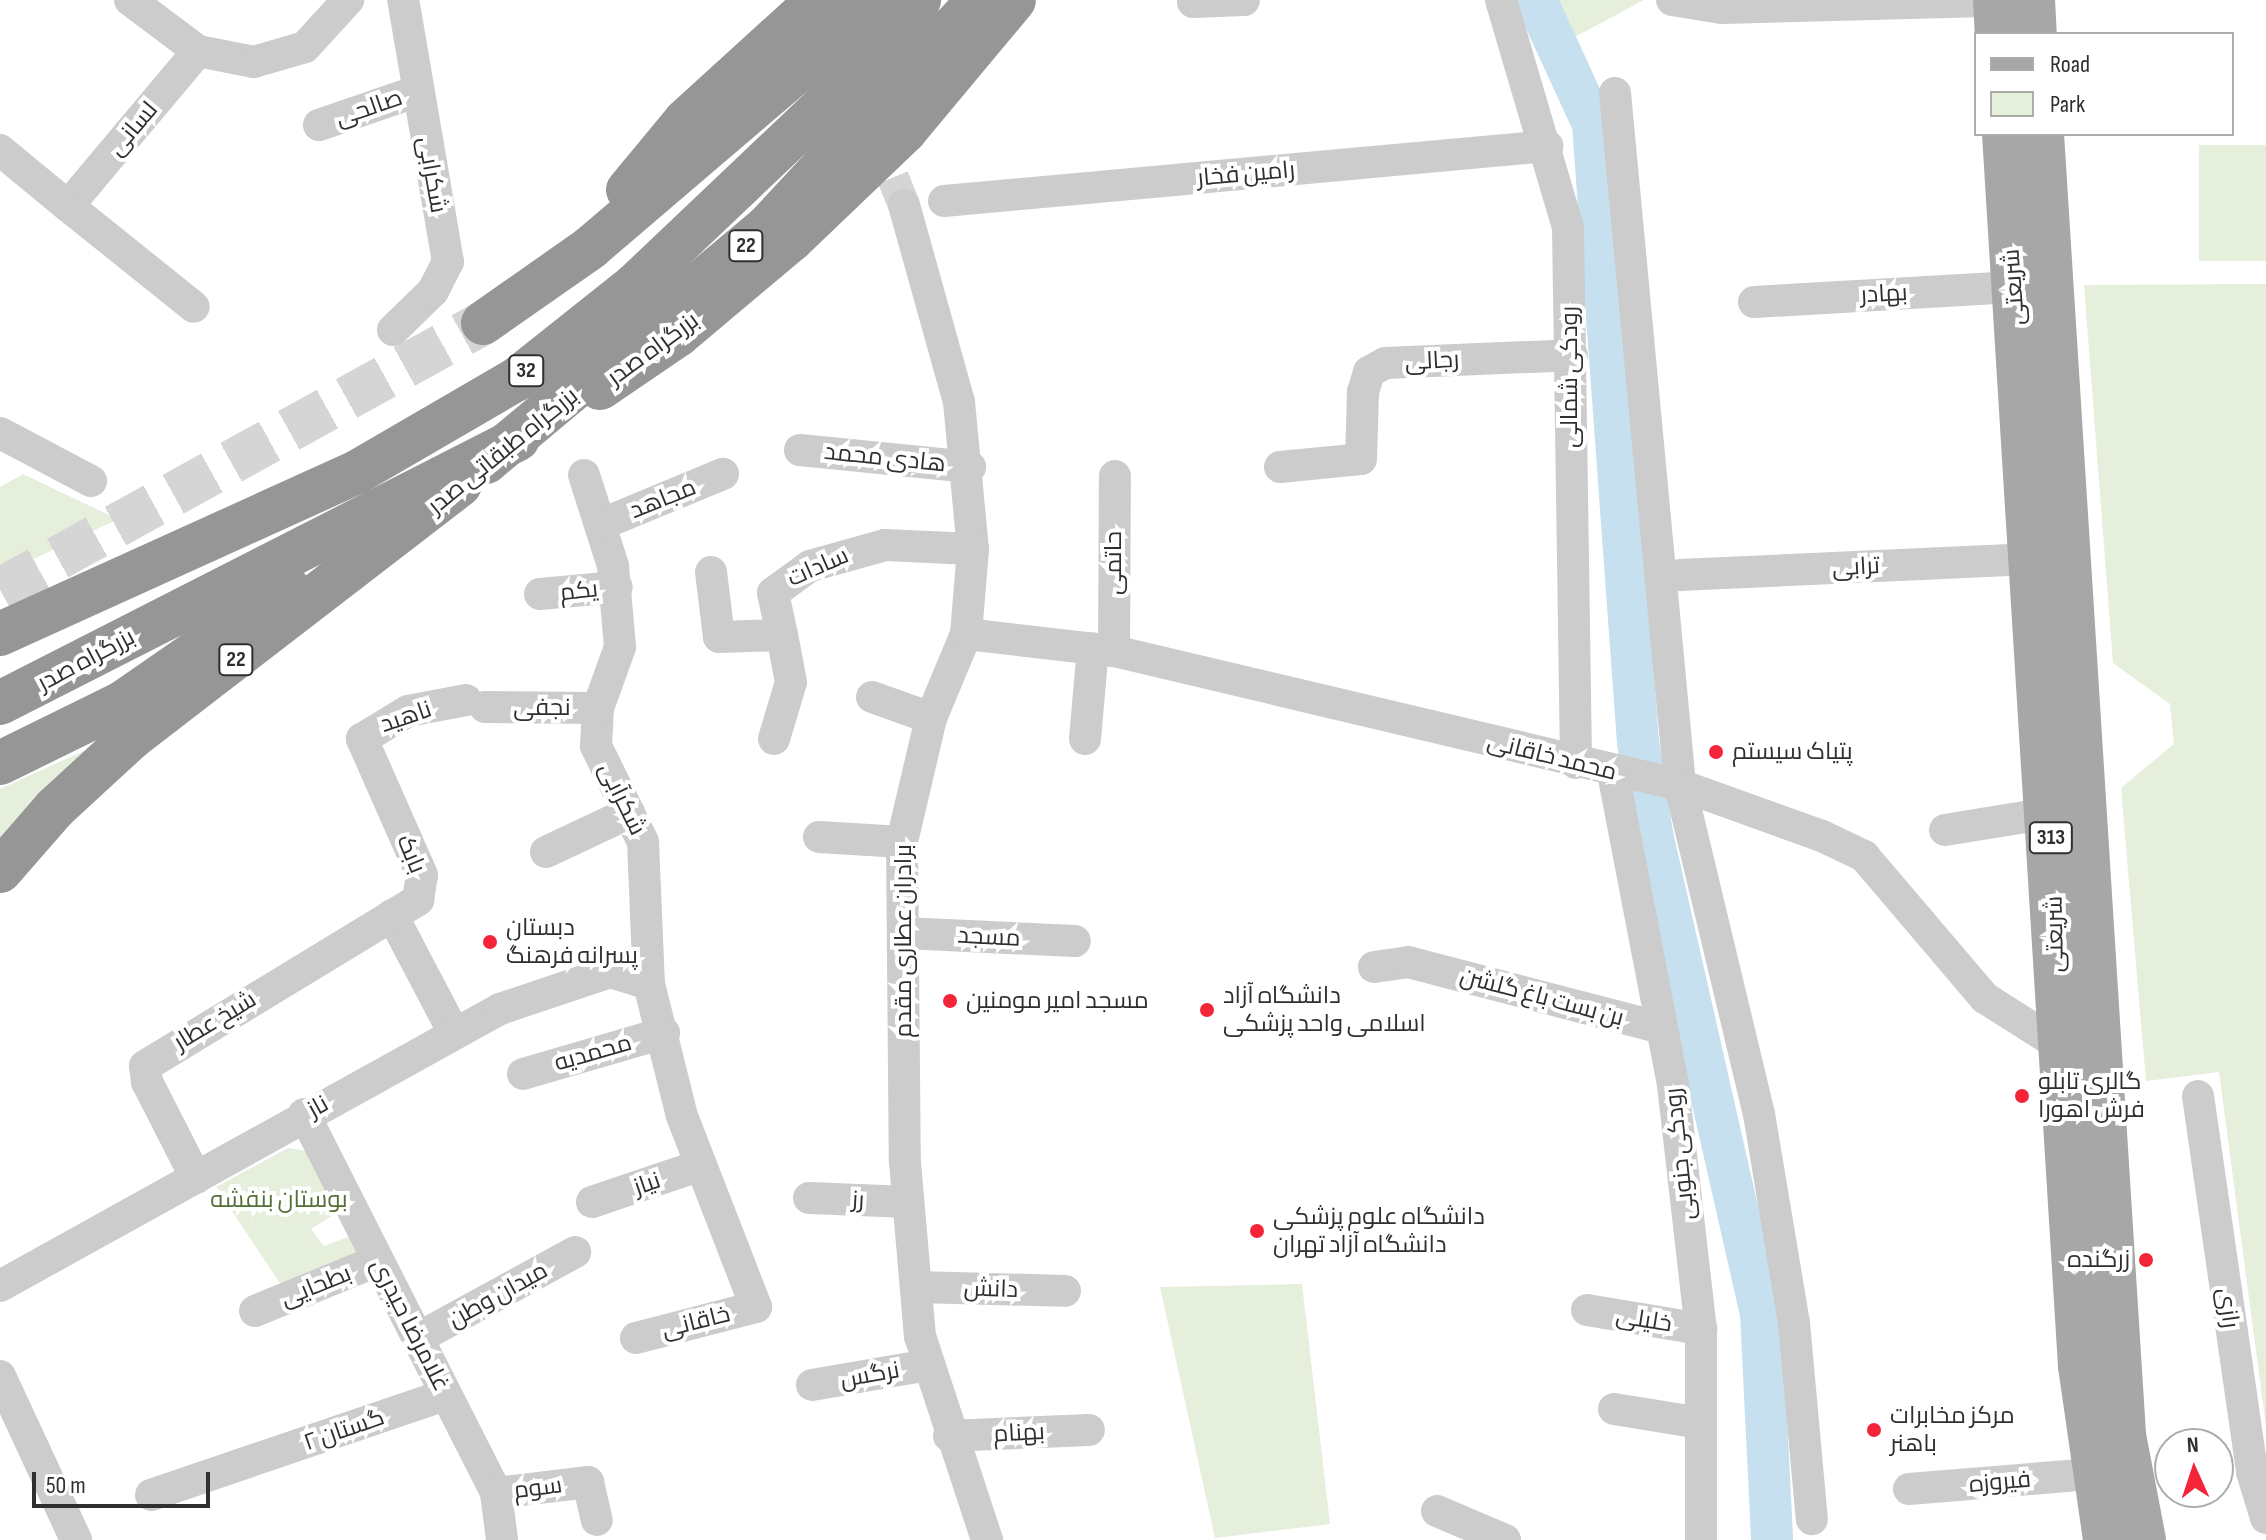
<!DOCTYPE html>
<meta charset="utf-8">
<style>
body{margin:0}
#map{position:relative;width:2266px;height:1540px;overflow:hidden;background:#fff;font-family:"Sofia Sans Condensed",Cairo,sans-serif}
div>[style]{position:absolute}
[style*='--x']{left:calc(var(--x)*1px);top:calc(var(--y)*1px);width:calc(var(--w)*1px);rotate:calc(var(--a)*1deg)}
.green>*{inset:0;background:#e6eedc;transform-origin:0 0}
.river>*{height:42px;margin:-21px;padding:0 21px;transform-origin:21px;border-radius:21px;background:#c7e0ef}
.minor-tunnel>*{height:32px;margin-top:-16px;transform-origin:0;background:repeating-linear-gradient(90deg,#d5d5d5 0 32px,transparent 0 48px)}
.highway-tunnel>*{height:44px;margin-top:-22px;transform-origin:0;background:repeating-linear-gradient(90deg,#d5d5d5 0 44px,transparent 0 66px)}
.minor>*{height:32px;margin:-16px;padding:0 16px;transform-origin:16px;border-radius:16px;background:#ccc}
.major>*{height:42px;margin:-21px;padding:0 21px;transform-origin:21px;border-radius:21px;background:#a7a7a7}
.highway>*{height:44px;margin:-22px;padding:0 22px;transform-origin:22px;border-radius:22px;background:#969696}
.highway-bridge>*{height:44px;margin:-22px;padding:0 22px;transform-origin:22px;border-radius:22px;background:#969696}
.dots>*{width:22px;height:22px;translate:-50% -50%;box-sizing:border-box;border:4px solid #fff;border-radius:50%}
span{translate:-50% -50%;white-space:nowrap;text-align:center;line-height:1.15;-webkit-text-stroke:8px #fff;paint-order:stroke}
.shield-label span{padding:2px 6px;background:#fff;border:2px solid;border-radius:6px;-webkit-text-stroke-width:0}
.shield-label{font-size:22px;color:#2f2f2f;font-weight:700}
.street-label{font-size:24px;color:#2f2f2f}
.poi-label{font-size:24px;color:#2f2f2f}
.left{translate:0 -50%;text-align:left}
.right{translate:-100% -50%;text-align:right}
.park-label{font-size:24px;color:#546f38}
.legend{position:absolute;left:1974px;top:32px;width:260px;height:104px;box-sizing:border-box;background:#fff;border:2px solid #acacac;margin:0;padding:10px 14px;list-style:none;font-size:24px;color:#2f2f2f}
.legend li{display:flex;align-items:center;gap:16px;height:40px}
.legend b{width:40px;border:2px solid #acacac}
.north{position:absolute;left:2154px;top:1428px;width:80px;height:80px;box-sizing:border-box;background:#fff;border:2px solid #acacac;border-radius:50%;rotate:357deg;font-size:22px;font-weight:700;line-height:32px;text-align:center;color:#2f2f2f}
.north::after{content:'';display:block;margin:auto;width:28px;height:36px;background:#f42439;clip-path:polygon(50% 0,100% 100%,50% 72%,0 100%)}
.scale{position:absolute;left:32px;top:1472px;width:178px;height:36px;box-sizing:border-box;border:4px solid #2f2f2f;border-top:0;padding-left:10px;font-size:24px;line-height:28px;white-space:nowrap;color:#2f2f2f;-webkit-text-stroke:6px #fff;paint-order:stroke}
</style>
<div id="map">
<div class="green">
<i style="clip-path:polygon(1556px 0,1644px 0,1571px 39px)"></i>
<i style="left:2266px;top:145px;width:116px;height:67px;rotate:90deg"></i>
<i style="clip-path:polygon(2266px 284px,2266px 1426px,2219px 1072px,2146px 1081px,2121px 788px,2174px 744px,2170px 704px,2113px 663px,2084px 285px)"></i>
<i style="clip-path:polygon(23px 474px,73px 498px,118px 519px,0 575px,0 487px)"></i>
<i style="clip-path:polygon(90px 748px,14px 821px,0 837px,0 789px)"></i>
<i style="clip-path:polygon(288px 1148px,314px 1152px,338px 1212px,311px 1229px,324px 1246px,351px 1236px,358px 1257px,285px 1291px,216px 1187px)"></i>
<i style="clip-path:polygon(1302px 1284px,1330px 1524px,1215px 1538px,1160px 1287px)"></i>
</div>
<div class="river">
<i style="--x:1536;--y:0;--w:136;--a:65.3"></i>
<i style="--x:1593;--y:124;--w:620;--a:85.84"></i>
<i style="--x:1638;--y:742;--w:93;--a:81.3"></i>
<i style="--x:1652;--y:834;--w:491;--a:77.2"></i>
<i style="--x:1761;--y:1313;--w:227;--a:87.2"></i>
</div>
<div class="minor-tunnel">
<i style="--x:875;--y:133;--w:78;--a:68.1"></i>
</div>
<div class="highway-tunnel">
<i style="--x:0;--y:590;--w:552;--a:-28.93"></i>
</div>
<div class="minor">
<i style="--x:130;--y:0;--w:85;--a:36.9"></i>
<i style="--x:198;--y:51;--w:57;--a:11.1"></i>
<i style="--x:254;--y:62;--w:53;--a:-16.4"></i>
<i style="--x:305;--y:47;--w:64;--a:-47.5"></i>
<i style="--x:1501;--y:0;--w:237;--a:73.6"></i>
<i style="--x:1568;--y:227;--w:536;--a:89.14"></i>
<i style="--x:1672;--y:0;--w:50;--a:9.3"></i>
<i style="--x:1721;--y:8;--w:273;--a:-1.5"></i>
<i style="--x:1193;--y:2;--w:51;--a:-2.2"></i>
<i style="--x:1615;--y:93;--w:695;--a:84.63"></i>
<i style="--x:1680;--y:785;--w:338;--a:76.5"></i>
<i style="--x:1759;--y:1114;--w:212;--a:80.5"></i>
<i style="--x:1794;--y:1323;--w:197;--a:84.8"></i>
<i style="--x:319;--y:125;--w:105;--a:-19"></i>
<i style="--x:0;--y:150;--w:88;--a:39.5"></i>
<i style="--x:68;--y:206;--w:202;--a:-50"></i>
<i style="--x:944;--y:201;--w:606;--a:-5.2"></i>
<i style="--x:904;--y:205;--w:205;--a:74.4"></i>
<i style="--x:959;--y:402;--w:148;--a:84.6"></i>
<i style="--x:973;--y:549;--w:85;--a:94.7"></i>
<i style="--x:966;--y:634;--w:91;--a:112.6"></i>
<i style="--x:931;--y:718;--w:127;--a:103.2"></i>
<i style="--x:902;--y:842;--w:320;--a:89.5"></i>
<i style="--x:905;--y:1162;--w:175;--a:85.1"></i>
<i style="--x:920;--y:1336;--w:215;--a:71.8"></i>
<i style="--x:68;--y:206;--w:161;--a:38.7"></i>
<i style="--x:1754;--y:302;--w:260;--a:-3.3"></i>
<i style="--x:393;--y:330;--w:56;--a:-44.3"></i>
<i style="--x:433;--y:291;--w:33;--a:-63"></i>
<i style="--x:448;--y:262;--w:266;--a:-99.7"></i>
<i style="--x:0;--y:433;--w:103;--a:27.8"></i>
<i style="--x:800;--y:450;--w:171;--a:5.7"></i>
<i style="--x:1280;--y:467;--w:81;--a:-5.6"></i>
<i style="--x:1361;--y:459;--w:67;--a:-88.3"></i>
<i style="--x:1363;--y:392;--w:21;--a:-73"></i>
<i style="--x:1369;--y:372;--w:18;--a:-29"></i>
<i style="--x:1385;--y:363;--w:187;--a:-2.4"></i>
<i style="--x:584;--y:475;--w:96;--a:72.3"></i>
<i style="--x:613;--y:566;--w:81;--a:85.1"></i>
<i style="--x:620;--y:647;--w:65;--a:109.8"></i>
<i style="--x:598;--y:708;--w:38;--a:93"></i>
<i style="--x:596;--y:746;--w:107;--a:63.9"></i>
<i style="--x:643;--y:842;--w:142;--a:87.6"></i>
<i style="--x:649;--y:984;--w:136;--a:76"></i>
<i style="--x:682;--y:1116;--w:205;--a:68.8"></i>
<i style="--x:756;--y:1307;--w:124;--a:165.5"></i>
<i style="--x:602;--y:524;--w:131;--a:-22.5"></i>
<i style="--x:711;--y:572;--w:65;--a:83"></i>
<i style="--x:719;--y:637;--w:63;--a:-1.8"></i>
<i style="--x:782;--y:635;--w:43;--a:-102.1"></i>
<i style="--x:773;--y:593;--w:46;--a:-36.1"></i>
<i style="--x:810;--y:566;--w:78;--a:-15.6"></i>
<i style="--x:885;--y:545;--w:88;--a:2.6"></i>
<i style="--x:1680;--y:575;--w:352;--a:-2.6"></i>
<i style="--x:540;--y:594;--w:77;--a:-5.2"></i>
<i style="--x:966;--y:634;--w:149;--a:6.6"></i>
<i style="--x:1114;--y:651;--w:582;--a:13.32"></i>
<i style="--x:1680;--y:785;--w:151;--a:19.8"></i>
<i style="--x:1822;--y:836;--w:47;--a:25.5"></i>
<i style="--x:1864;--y:856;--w:187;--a:49.6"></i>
<i style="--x:1985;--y:998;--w:84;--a:32.4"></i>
<i style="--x:1114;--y:651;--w:175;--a:-89.7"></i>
<i style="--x:872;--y:697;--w:63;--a:19.6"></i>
<i style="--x:485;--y:707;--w:113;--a:0.5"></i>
<i style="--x:774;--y:739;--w:59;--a:-73.4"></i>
<i style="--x:791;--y:682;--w:48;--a:-100.8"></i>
<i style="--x:1085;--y:739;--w:91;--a:-85"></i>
<i style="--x:1613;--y:773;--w:318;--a:79.1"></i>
<i style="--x:1673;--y:1085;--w:246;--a:83.5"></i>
<i style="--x:1701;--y:1329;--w:211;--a:90"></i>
<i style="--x:1945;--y:830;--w:105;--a:-9.3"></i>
<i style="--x:819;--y:837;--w:83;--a:3.4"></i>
<i style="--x:546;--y:852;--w:92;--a:-25.2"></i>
<i style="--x:392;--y:915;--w:131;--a:62.3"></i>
<i style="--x:904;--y:933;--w:171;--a:2.7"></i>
<i style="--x:1374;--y:967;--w:34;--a:-8"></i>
<i style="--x:1408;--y:962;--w:262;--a:14.6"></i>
<i style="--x:523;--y:1074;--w:147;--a:-16.2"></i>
<i style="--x:2198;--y:1096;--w:380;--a:81.8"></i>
<i style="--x:2252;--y:1472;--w:48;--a:73.1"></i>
<i style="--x:304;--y:1114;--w:425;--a:63.1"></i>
<i style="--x:496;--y:1493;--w:47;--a:82.7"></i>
<i style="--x:196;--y:1178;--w:108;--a:-117"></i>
<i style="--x:147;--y:1082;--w:16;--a:-97"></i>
<i style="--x:145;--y:1066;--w:320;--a:-31.3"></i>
<i style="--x:418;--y:900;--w:25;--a:-81"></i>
<i style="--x:422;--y:875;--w:149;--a:-113.8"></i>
<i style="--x:362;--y:739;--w:54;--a:-31.3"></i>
<i style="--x:408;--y:711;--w:59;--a:-10.7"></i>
<i style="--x:809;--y:1198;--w:99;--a:2.3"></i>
<i style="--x:592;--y:1202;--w:115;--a:-18.7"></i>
<i style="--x:0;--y:1286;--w:572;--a:-28.99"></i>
<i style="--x:500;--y:1009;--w:116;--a:-18.6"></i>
<i style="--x:610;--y:972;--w:41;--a:17.1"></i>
<i style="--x:917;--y:1287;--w:148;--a:1.5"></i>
<i style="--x:1587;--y:1310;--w:116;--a:9.5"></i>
<i style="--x:255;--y:1311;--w:132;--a:-22.3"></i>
<i style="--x:420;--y:1337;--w:177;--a:-28.7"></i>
<i style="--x:0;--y:1376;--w:181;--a:65.1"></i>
<i style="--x:812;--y:1385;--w:118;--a:-9.8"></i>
<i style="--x:1614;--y:1409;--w:87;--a:9.2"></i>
<i style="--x:949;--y:1436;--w:140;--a:-2.5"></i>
<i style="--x:1909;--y:1489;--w:184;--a:-4.7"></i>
<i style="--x:496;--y:1493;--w:93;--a:-6.8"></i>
<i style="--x:588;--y:1482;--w:39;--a:77"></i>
<i style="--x:151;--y:1495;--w:311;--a:-18.8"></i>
<i style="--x:1437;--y:1511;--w:74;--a:23.1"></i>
</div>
<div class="major">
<i style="--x:1994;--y:0;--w:34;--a:87"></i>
<i style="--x:2034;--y:0;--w:34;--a:87"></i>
<i style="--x:2003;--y:134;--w:1234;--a:86.47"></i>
<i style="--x:2079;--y:1366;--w:176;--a:81.8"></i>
<i style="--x:2043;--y:134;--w:1304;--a:86.39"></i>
<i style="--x:2125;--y:1435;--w:107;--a:79.2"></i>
</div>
<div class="highway">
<i style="--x:628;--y:190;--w:89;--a:-50.4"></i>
<i style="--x:685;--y:121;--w:180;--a:-42.3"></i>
<i style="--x:483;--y:323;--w:131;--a:-35"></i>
<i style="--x:590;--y:248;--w:277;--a:-40.5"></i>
<i style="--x:600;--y:388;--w:94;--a:-34.2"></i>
<i style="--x:678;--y:335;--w:148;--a:-40.1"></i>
<i style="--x:791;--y:240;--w:158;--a:-43.7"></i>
<i style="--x:905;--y:131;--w:170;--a:-50.2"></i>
<i style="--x:0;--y:634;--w:392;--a:-24.4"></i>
<i style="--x:357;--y:472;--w:185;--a:-30.2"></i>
<i style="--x:517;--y:379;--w:149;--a:-38.5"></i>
<i style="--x:634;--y:286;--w:296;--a:-43.5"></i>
<i style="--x:849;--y:82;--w:108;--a:-49.5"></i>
<i style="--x:0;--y:703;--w:581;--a:-27.01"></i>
<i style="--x:0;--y:763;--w:136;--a:-26.2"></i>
<i style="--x:122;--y:703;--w:202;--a:-34.7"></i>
<i style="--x:0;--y:871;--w:84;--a:-48.9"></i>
<i style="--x:55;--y:808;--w:103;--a:-42.6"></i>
<i style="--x:131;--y:738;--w:415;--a:-37.6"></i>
</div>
<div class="highway-bridge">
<i style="--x:801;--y:68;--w:96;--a:-45"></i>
<i style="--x:486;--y:462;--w:366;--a:-39.9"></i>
<i style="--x:767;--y:227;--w:311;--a:-47"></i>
</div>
<div class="dots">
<i style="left:1716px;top:752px;background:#f42439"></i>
<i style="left:490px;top:942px;background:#f42439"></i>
<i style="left:950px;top:1001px;background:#f42439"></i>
<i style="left:1207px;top:1010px;background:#f42439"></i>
<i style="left:2022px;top:1096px;background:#f42439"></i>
<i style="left:1257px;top:1231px;background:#f42439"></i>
<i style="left:2146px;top:1260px;background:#f42439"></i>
<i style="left:1874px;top:1430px;background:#f42439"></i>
</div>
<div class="shield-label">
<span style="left:746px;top:246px">22</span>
<span style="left:526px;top:371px">32</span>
<span style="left:236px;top:660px">22</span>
<span style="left:2051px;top:838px">313</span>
</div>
<div class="street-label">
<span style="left:369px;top:108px;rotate:-19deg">صالحی</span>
<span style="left:133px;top:129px;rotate:-50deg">لسانی</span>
<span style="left:1246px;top:174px;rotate:-5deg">رامین فخار</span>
<span style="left:432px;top:175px;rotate:80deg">شکرابی</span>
<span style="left:2014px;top:287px;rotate:-94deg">شریعتی</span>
<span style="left:1884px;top:294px;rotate:-3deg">بهادر</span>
<span style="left:653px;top:349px;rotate:-36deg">بزرگراه صدر</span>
<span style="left:1432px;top:361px;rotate:-3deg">رجالی</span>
<span style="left:1570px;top:377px;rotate:-90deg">رودکی شمالی</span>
<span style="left:503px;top:451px;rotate:-39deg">بزرگراه طبقاتی صدر</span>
<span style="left:885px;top:458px;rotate:6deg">هادی محمد</span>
<span style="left:663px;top:499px;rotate:-22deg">مجاهد</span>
<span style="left:1114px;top:563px;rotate:-90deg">حاتمی</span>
<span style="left:818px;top:567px;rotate:-24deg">سادات</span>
<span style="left:1856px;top:567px;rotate:-3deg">ترابی</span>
<span style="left:579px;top:591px;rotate:-6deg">یکم</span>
<span style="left:86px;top:660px;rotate:-28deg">بزرگراه صدر</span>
<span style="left:542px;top:708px">نجفی</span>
<span style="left:406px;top:717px;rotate:-19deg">ناهید</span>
<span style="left:1552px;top:757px;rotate:14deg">محمد خاقانی</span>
<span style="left:622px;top:799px;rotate:64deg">شکرآبی</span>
<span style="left:411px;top:854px;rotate:67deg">بابک</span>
<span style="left:2055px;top:934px;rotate:-91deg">شریعتی</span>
<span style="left:989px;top:937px;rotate:3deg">مسجد</span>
<span style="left:904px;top:941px;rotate:-90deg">برادران عطاری مقدم</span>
<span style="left:1542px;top:997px;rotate:15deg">بن بست باغ گلشن</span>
<span style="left:215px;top:1021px;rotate:-31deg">شیخ عطار</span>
<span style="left:593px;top:1053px;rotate:-16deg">محمدیه</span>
<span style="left:318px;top:1107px;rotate:-29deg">ناز</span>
<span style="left:1680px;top:1154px;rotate:-96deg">رودکی جنوبی</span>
<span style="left:647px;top:1184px;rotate:-19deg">نیاز</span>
<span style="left:858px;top:1200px;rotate:3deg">رز</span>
<span style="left:316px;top:1286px;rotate:-22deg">بطحایی</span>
<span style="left:991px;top:1289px;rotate:2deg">دانش</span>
<span style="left:498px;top:1295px;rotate:-29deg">میدان وطن</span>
<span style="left:2228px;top:1308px;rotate:82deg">رازی</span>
<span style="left:1644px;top:1320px;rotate:9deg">خلیلی</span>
<span style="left:696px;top:1322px;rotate:-14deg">خاقانی</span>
<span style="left:410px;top:1325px;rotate:63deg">غلامرضا حیدری</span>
<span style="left:870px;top:1375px;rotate:-10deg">نرگس</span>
<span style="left:344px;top:1430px;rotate:-19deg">گستان ۲</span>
<span style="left:1019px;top:1433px;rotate:-3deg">بهنام</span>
<span style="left:2000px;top:1482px;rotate:-5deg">فیروزه</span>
<span style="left:538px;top:1488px;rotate:-7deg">سوم</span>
</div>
<div class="poi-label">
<span class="left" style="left:1732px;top:752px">پتیاک سیستم</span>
<span class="left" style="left:506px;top:942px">دبستان<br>پسرانه فرهنگ</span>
<span class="left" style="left:1223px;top:1010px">دانشگاه آزاد<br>اسلامی واحد پزشکی</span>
<span class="left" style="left:966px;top:1001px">مسجد امیر مومنین</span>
<span class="left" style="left:2038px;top:1096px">گالری تابلو<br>فرش اهورا</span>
<span class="left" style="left:1273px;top:1231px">دانشگاه علوم پزشکی<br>دانشگاه آزاد تهران</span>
<span class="right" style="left:2130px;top:1260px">زرگنده</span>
<span class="left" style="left:1890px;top:1430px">مرکز مخابرات<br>باهنر</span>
</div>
<div class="park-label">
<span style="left:279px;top:1200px">بوستان بنفشه</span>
</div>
<ul class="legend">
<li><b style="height:10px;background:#a7a7a7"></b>Road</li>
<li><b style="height:22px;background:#e6eedc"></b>Park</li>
</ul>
<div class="north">N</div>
<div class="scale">50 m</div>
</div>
